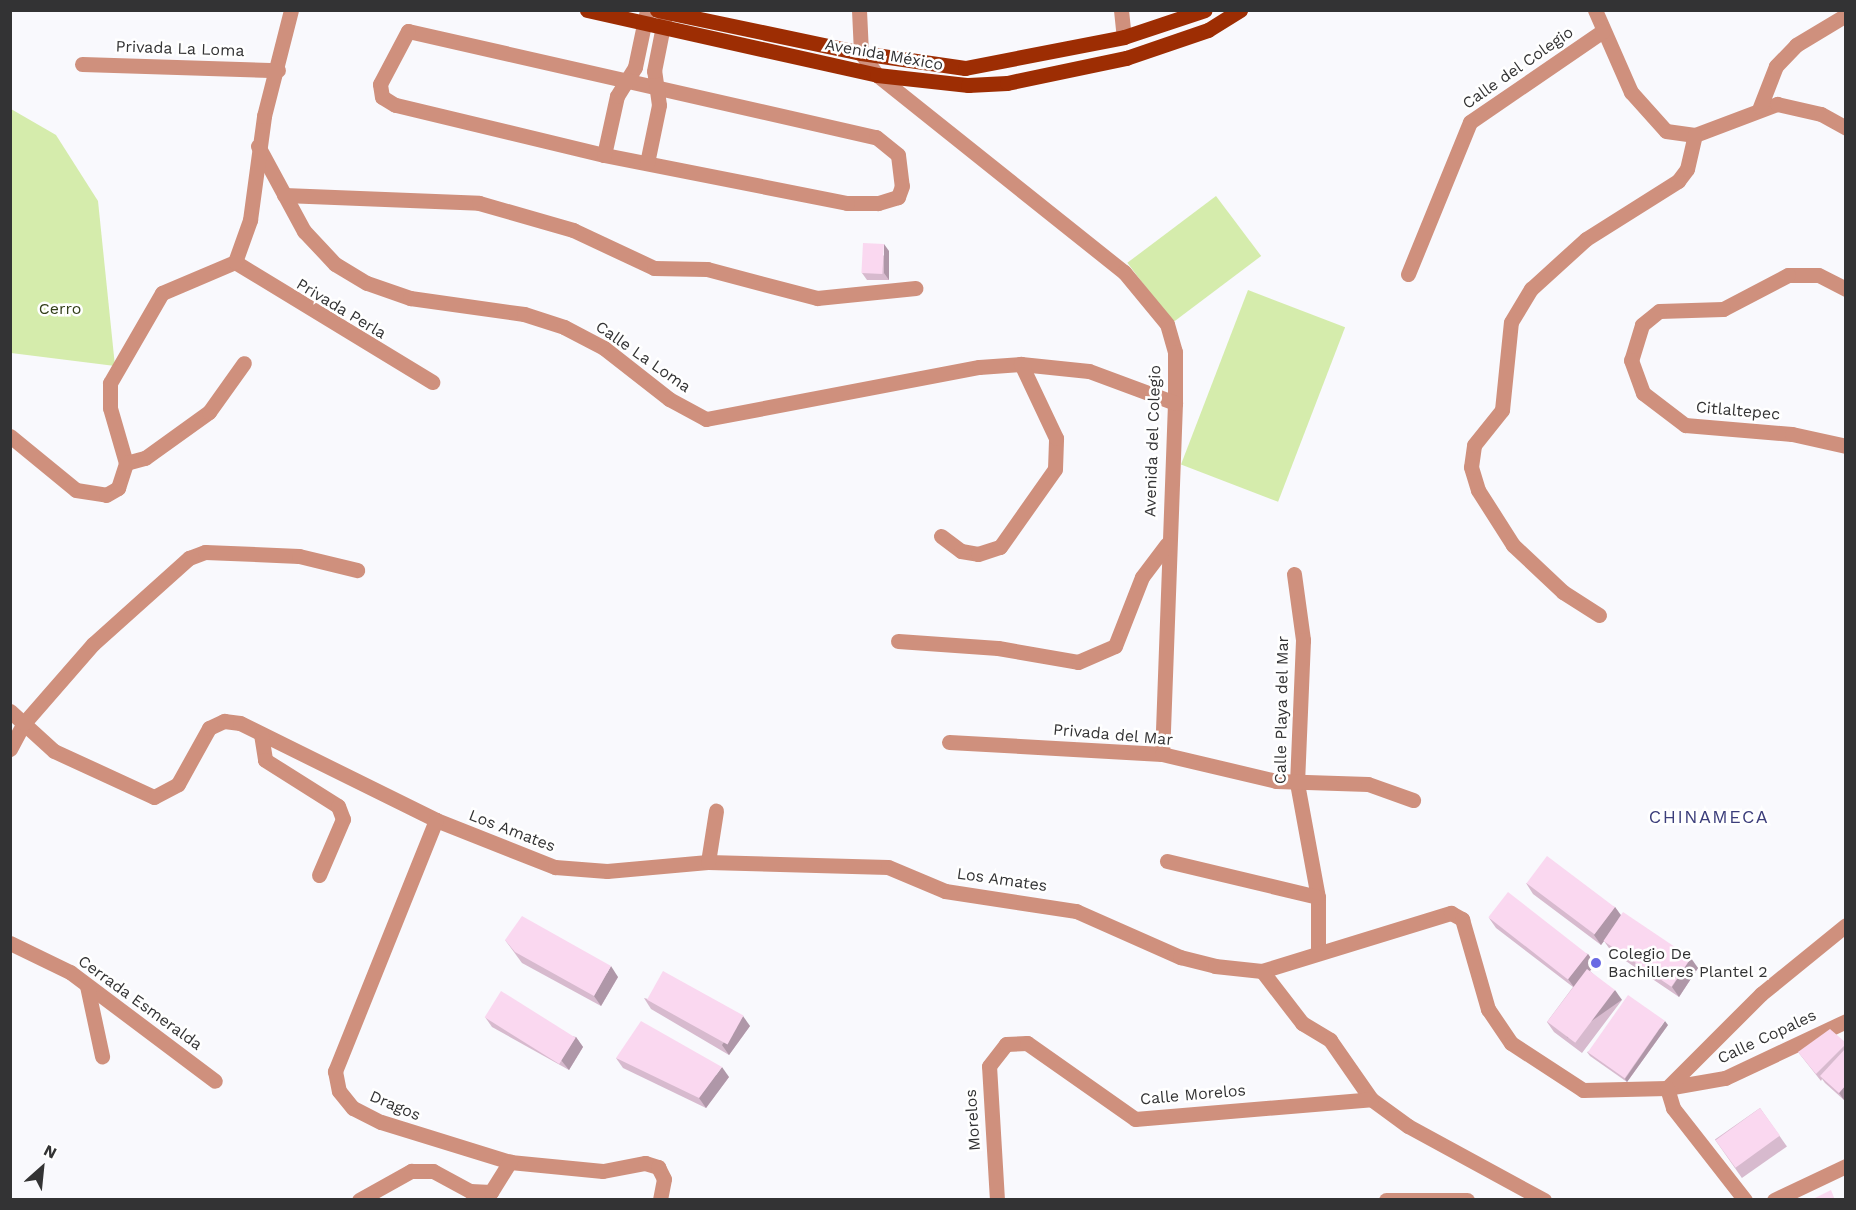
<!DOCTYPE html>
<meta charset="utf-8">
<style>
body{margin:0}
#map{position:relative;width:1856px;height:1210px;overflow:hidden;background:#f9f9fd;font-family:"Work Sans",sans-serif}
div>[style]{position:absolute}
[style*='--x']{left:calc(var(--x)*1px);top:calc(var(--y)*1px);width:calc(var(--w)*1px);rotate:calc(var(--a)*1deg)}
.green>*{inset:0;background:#d5ecac;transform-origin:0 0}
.minor>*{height:15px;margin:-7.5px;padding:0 7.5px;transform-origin:7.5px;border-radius:7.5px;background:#cf907d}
.major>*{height:15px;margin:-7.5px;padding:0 7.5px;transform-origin:7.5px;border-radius:7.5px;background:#9d2d03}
.wall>*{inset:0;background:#d7bace;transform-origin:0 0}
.shaded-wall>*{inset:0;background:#af97a8;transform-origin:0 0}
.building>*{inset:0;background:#fad8f0;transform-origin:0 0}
.dots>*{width:16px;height:16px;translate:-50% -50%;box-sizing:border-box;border:3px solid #fff;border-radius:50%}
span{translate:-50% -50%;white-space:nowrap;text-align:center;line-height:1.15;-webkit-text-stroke:5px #fff;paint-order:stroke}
.street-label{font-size:16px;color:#333334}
.park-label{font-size:16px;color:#333f1a}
.poi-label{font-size:16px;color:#333334}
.left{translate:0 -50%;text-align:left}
.neighbourhood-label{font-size:18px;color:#3c3e7b;letter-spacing:1.5px}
.frame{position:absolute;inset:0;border:12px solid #333334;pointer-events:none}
.north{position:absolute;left:12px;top:1138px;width:60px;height:60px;-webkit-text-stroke:4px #fff;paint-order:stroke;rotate:27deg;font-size:16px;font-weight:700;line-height:24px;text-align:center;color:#333334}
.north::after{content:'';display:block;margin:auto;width:21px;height:27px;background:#333334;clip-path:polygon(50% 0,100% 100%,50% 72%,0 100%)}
</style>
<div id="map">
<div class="green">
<i style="clip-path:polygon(11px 109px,56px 135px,98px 201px,115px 366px,11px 353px)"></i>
<i style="left:1216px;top:196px;width:75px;height:111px;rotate:53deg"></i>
<i style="left:1248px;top:290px;width:104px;height:187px;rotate:21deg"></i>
</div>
<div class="minor">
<i style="--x:859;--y:10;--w:43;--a:87.3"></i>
<i style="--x:861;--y:53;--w:27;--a:54"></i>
<i style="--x:877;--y:75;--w:316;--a:38.6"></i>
<i style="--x:1124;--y:272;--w:67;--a:50.4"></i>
<i style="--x:1167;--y:324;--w:29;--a:74"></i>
<i style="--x:1175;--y:352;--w:51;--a:90"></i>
<i style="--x:1175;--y:403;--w:351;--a:92.1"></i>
<i style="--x:1121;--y:10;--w:27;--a:84"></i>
<i style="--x:1595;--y:10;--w:90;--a:66.3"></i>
<i style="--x:1631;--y:92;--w:52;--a:48.1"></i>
<i style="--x:1666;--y:131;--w:29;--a:8"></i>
<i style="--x:1695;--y:135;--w:88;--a:-20.7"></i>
<i style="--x:1777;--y:104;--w:45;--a:12.8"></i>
<i style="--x:1821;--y:114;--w:29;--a:29"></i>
<i style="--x:408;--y:31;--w:480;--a:12.8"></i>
<i style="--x:876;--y:137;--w:28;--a:39"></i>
<i style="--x:898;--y:155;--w:31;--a:83"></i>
<i style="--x:902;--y:186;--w:12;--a:110"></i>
<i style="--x:898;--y:197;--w:21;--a:163"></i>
<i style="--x:878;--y:203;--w:31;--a:180"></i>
<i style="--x:847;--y:203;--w:248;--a:-168.8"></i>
<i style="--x:604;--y:155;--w:215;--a:-166.5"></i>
<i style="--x:395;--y:105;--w:15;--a:-148"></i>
<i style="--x:382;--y:97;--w:13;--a:-99"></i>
<i style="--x:380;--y:84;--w:60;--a:-62.2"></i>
<i style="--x:82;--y:64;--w:196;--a:1.8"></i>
<i style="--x:1760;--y:107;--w:44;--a:-68.7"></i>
<i style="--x:1776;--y:66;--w:29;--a:-46"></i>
<i style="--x:1796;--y:45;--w:58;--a:-31"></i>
<i style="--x:258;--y:146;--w:97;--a:61.6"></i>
<i style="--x:304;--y:231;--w:45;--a:46.8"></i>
<i style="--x:335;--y:264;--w:37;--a:31"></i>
<i style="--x:367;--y:283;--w:46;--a:19.2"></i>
<i style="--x:410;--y:298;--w:115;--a:8"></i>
<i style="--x:524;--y:314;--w:42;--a:18"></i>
<i style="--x:564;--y:327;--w:45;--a:27.7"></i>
<i style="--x:604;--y:348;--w:83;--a:38.1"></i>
<i style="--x:669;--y:399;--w:42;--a:28.4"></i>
<i style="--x:706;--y:419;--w:278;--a:-10.8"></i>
<i style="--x:979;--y:367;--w:42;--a:-4.1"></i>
<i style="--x:1021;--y:364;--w:68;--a:5.9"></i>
<i style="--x:1089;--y:371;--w:92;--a:20.4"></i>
<i style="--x:604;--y:155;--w:60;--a:-77.6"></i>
<i style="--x:617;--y:96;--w:34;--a:-58"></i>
<i style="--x:635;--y:67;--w:58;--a:-78.1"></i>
<i style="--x:647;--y:163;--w:59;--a:-78.3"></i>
<i style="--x:659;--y:105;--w:34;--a:-98"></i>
<i style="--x:654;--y:71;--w:56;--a:-78.7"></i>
<i style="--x:284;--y:195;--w:195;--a:2.3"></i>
<i style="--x:479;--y:203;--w:98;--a:16"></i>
<i style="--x:573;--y:230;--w:89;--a:25.1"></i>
<i style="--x:654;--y:268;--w:53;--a:1.1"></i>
<i style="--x:707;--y:269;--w:114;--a:14.8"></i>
<i style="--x:817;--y:298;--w:99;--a:-5.8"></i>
<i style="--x:235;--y:262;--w:231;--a:31.3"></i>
<i style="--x:1408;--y:274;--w:164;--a:-67.8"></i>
<i style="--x:1470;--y:122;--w:161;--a:-34.4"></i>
<i style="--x:1846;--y:289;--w:31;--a:-153"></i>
<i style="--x:1818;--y:275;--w:30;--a:180"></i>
<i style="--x:1788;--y:275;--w:73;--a:152.4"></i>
<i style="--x:1723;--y:309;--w:64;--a:178.2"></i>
<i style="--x:1659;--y:311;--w:22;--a:141"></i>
<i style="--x:1642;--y:325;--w:37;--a:107"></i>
<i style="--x:1631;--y:360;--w:35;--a:70"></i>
<i style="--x:1643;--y:393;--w:53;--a:37.3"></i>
<i style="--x:1685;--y:425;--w:107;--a:4.8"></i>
<i style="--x:1792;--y:434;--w:55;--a:12.5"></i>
<i style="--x:10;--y:436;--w:85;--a:39.3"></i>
<i style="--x:76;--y:490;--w:30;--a:9"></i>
<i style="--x:106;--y:495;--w:14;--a:-30"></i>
<i style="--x:118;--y:488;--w:26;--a:-72"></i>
<i style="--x:126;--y:463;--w:57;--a:-106.2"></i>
<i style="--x:110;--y:408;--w:25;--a:-90"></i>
<i style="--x:110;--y:383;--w:104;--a:-60"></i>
<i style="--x:162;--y:293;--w:79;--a:-23"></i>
<i style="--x:235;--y:262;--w:45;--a:-70.3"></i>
<i style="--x:250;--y:220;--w:105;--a:-82.3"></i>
<i style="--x:264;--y:116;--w:109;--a:-75.7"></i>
<i style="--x:126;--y:463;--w:20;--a:-15"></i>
<i style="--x:145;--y:458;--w:79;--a:-35.7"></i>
<i style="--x:209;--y:412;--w:60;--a:-54.5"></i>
<i style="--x:941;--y:536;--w:25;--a:37"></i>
<i style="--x:961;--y:551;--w:17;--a:10"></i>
<i style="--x:978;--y:554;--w:23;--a:-18"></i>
<i style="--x:1000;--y:547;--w:95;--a:-54.8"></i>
<i style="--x:1055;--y:469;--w:31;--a:-88"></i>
<i style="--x:1056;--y:438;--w:82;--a:-115.3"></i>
<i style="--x:1294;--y:574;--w:67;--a:82.2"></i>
<i style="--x:1303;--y:640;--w:143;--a:92.4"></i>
<i style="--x:1297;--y:783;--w:116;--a:79.6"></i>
<i style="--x:1318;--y:897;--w:56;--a:90"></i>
<i style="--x:1599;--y:615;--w:43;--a:-147.4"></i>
<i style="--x:1563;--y:592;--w:69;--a:-136.8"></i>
<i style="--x:1513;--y:545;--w:65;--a:-122.5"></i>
<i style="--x:1478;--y:490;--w:24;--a:-107"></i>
<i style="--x:1471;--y:467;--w:22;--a:-82"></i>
<i style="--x:1474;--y:445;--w:45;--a:-51.3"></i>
<i style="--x:1502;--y:410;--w:88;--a:-84.2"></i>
<i style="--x:1511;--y:322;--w:39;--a:-59"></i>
<i style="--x:1531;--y:289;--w:74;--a:-42.3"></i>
<i style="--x:1586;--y:239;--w:109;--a:-32.2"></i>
<i style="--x:1678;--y:181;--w:15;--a:-53"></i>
<i style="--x:1687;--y:169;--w:35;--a:-77"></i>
<i style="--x:898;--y:641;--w:100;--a:4"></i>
<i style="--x:998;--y:648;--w:81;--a:9.9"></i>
<i style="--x:1078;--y:662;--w:40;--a:-23.4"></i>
<i style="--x:1115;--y:646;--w:74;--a:-68.6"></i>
<i style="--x:1142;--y:577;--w:41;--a:-52.9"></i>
<i style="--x:10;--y:711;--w:59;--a:42.3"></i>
<i style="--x:54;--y:751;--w:110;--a:24.7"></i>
<i style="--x:154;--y:797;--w:27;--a:-28"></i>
<i style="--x:178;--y:784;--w:64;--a:-61"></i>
<i style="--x:209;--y:728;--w:17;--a:-25"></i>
<i style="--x:224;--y:721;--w:16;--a:7"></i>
<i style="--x:240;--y:723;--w:219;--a:26.3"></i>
<i style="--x:436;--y:820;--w:128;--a:21.6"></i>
<i style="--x:555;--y:867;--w:52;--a:4.4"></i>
<i style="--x:607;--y:871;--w:101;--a:-5.1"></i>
<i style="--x:708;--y:862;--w:180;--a:1.6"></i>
<i style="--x:888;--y:867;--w:62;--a:22.8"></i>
<i style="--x:945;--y:891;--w:133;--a:8.7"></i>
<i style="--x:1076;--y:911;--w:114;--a:23.9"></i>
<i style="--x:1180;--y:957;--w:36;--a:14"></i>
<i style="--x:1215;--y:966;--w:47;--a:6.1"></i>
<i style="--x:1262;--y:971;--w:198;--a:-17.1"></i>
<i style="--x:1451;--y:913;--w:13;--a:29"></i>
<i style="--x:1462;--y:919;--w:94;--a:73.9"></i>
<i style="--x:1488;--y:1009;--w:41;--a:55.9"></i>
<i style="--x:1511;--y:1043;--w:86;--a:33.1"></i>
<i style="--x:1583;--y:1090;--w:84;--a:-1.4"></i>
<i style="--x:1667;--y:1088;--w:59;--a:-9.8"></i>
<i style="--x:1725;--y:1078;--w:134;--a:-25.2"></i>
<i style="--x:261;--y:734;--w:26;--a:81"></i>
<i style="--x:265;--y:760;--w:86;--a:32.2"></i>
<i style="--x:338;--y:806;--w:14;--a:69"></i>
<i style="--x:343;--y:819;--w:61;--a:113.2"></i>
<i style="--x:949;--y:742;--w:213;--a:3.2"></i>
<i style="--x:1162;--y:754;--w:117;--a:13.3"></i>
<i style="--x:1276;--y:781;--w:92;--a:1.9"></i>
<i style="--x:1368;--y:784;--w:48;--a:19.6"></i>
<i style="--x:10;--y:749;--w:30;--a:-62"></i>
<i style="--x:24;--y:723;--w:105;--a:-48.9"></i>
<i style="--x:93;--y:644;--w:129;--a:-41.9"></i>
<i style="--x:189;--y:558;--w:17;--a:-21"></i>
<i style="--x:205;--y:552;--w:94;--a:2.4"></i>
<i style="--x:299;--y:556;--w:60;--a:13.6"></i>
<i style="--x:436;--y:820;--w:271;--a:111.9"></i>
<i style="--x:335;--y:1071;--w:20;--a:79"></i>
<i style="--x:339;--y:1091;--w:22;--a:51"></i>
<i style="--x:353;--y:1108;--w:31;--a:27"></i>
<i style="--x:381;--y:1122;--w:135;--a:17.2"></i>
<i style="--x:510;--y:1162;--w:93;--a:5.5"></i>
<i style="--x:603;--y:1171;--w:43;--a:-10.8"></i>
<i style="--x:645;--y:1163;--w:14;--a:17"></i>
<i style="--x:658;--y:1167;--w:13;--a:63"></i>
<i style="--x:664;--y:1179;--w:21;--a:101"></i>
<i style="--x:1167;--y:861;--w:155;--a:13.4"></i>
<i style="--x:708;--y:862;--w:52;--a:-81.1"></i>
<i style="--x:10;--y:943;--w:67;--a:25.8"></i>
<i style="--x:70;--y:972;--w:181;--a:36.9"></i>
<i style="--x:1262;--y:971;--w:66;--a:52.4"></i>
<i style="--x:1302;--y:1023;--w:33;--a:31"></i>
<i style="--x:1330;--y:1040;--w:72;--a:55.2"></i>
<i style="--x:1371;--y:1099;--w:46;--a:36.1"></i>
<i style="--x:1408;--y:1126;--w:155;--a:28.6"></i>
<i style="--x:87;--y:986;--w:72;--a:77.9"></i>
<i style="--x:1667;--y:1088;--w:133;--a:-45"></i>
<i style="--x:1761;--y:994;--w:109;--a:-39.1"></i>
<i style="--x:1667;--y:1088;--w:21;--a:73"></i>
<i style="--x:1673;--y:1108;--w:117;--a:52"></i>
<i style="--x:359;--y:1200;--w:60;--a:-29.1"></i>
<i style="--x:411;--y:1171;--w:22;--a:0"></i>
<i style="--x:433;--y:1171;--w:42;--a:28.4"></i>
<i style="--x:470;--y:1191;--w:21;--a:3"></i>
<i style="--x:491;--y:1192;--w:36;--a:-58"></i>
<i style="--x:997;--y:1200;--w:134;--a:-93.4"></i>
<i style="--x:989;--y:1066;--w:28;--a:-52"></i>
<i style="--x:1006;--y:1044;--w:21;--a:-3"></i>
<i style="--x:1027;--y:1043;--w:132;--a:35.1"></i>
<i style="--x:1135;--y:1119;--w:237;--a:-4.8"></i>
<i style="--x:1386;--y:1200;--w:81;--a:0"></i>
<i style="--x:1774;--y:1200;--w:80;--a:-25.3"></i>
</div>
<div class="major">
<i style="--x:587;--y:10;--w:297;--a:12.6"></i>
<i style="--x:877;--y:75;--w:92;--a:6.3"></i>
<i style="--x:968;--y:85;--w:39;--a:-3"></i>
<i style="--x:1007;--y:83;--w:122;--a:-11.9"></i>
<i style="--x:1126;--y:58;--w:87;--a:-18.9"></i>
<i style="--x:1208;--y:30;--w:38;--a:-32"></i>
<i style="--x:657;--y:10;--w:208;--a:11.9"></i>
<i style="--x:861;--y:53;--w:105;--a:8.2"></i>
<i style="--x:965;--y:68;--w:162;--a:-11"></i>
<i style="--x:1124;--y:37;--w:85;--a:-18.4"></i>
</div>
<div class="wall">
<i style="clip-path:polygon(889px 251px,889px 280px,867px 280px,862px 273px)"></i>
<i style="clip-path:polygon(1526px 883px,1615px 907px,1621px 915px,1698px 968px,1679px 997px,1611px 951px,1604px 941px,1601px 945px,1533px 894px)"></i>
<i style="clip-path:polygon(1489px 918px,1588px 954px,1595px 964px,1590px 971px,1622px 1000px,1582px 1053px,1554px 1032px,1547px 1022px,1573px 987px,1496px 928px)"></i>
<i style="clip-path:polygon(505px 940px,618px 977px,601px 1006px,522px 963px)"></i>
<i style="clip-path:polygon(644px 998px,750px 1026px,729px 1055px,651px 1009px)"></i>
<i style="clip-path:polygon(485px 1017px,576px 1037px,583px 1047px,569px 1070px,492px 1027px)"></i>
<i style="clip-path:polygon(1668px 1025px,1627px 1082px,1590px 1056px,1587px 1052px)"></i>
<i style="clip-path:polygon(1845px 1042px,1845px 1098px,1844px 1100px,1825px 1083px,1822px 1079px,1821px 1081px,1798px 1052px)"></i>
<i style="clip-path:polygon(616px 1058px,729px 1077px,706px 1108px,623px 1068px)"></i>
<i style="left:1760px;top:1108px;width:47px;height:55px;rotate:55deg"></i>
</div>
<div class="shaded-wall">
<i style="clip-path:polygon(884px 244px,889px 251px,889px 280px,884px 273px)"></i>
<i style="clip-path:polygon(1615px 907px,1622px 917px,1601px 945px,1594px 935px)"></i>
<i style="clip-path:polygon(1588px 954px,1595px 964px,1576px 990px,1568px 979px)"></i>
<i style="clip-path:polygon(1691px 958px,1698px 968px,1679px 997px,1672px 987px)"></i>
<i style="clip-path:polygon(611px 966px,618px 977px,601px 1006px,594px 996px)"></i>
<i style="left:1615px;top:990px;width:12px;height:66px;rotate:55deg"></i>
<i style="clip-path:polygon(743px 1016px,750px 1026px,729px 1055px,722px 1045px)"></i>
<i style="clip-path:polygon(1665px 1021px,1668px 1025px,1627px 1082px,1625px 1079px)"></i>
<i style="clip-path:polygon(576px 1037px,583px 1047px,569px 1070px,561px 1060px)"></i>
<i style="clip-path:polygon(722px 1067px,729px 1077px,706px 1108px,699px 1098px)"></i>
<i style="clip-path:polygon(1845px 1086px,1845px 1098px,1844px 1100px,1839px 1093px)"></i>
</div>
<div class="building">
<i style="left:863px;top:243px;width:21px;height:30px;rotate:3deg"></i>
<i style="left:1547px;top:856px;width:85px;height:34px;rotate:37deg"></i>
<i style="left:1508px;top:892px;width:101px;height:32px;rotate:38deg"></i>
<i style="left:1623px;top:912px;width:82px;height:35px;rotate:34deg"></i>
<i style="clip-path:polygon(522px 916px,611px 966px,594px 996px,515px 952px,505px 940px)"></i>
<i style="left:1587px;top:969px;width:35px;height:66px;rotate:37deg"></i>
<i style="left:663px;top:971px;width:92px;height:33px;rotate:29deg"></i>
<i style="left:501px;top:991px;width:88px;height:31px;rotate:32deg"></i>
<i style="left:1628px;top:995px;width:45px;height:70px;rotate:35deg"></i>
<i style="clip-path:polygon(641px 1021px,722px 1067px,699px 1098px,616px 1058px)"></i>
<i style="clip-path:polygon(1830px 1029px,1845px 1042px,1845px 1045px,1816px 1074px,1798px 1052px)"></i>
<i style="clip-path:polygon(1845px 1049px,1845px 1086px,1839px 1093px,1820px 1076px)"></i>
<i style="left:1760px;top:1108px;width:34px;height:55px;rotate:54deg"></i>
<i style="clip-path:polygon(1831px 1190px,1835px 1200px,1811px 1200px)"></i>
</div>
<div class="dots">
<i style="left:1596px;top:963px;background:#6a6ae4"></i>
</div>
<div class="street-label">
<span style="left:180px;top:49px;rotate:2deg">Privada La Loma</span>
<span style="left:884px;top:55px;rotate:10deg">Avenida México</span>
<span style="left:1518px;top:68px;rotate:-35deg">Calle del Colegio</span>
<span style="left:341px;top:309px;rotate:31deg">Privada Perla</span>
<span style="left:643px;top:357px;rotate:35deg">Calle La Loma</span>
<span style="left:1738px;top:411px;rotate:5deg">Citlaltepec</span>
<span style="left:1153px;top:441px;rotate:-88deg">Avenida del Colegio</span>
<span style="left:1282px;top:710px;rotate:-89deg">Calle Playa del Mar</span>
<span style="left:1113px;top:735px;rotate:5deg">Privada del Mar</span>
<span style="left:512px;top:831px;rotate:21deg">Los Amates</span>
<span style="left:1002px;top:880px;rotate:8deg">Los Amates</span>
<span style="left:140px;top:1003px;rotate:36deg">Cerrada Esmeralda</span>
<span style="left:1767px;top:1037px;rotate:-25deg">Calle Copales</span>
<span style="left:1193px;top:1095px;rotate:-5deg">Calle Morelos</span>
<span style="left:395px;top:1106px;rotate:23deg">Dragos</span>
<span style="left:973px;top:1120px;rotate:-94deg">Morelos</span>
</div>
<div class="park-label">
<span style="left:60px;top:309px">Cerro</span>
</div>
<div class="poi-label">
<span class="left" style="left:1608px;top:963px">Colegio De<br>Bachilleres Plantel 2</span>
</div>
<div class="neighbourhood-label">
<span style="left:1709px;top:817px">CHINAMECA</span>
</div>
<div class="frame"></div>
<div class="north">N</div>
</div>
